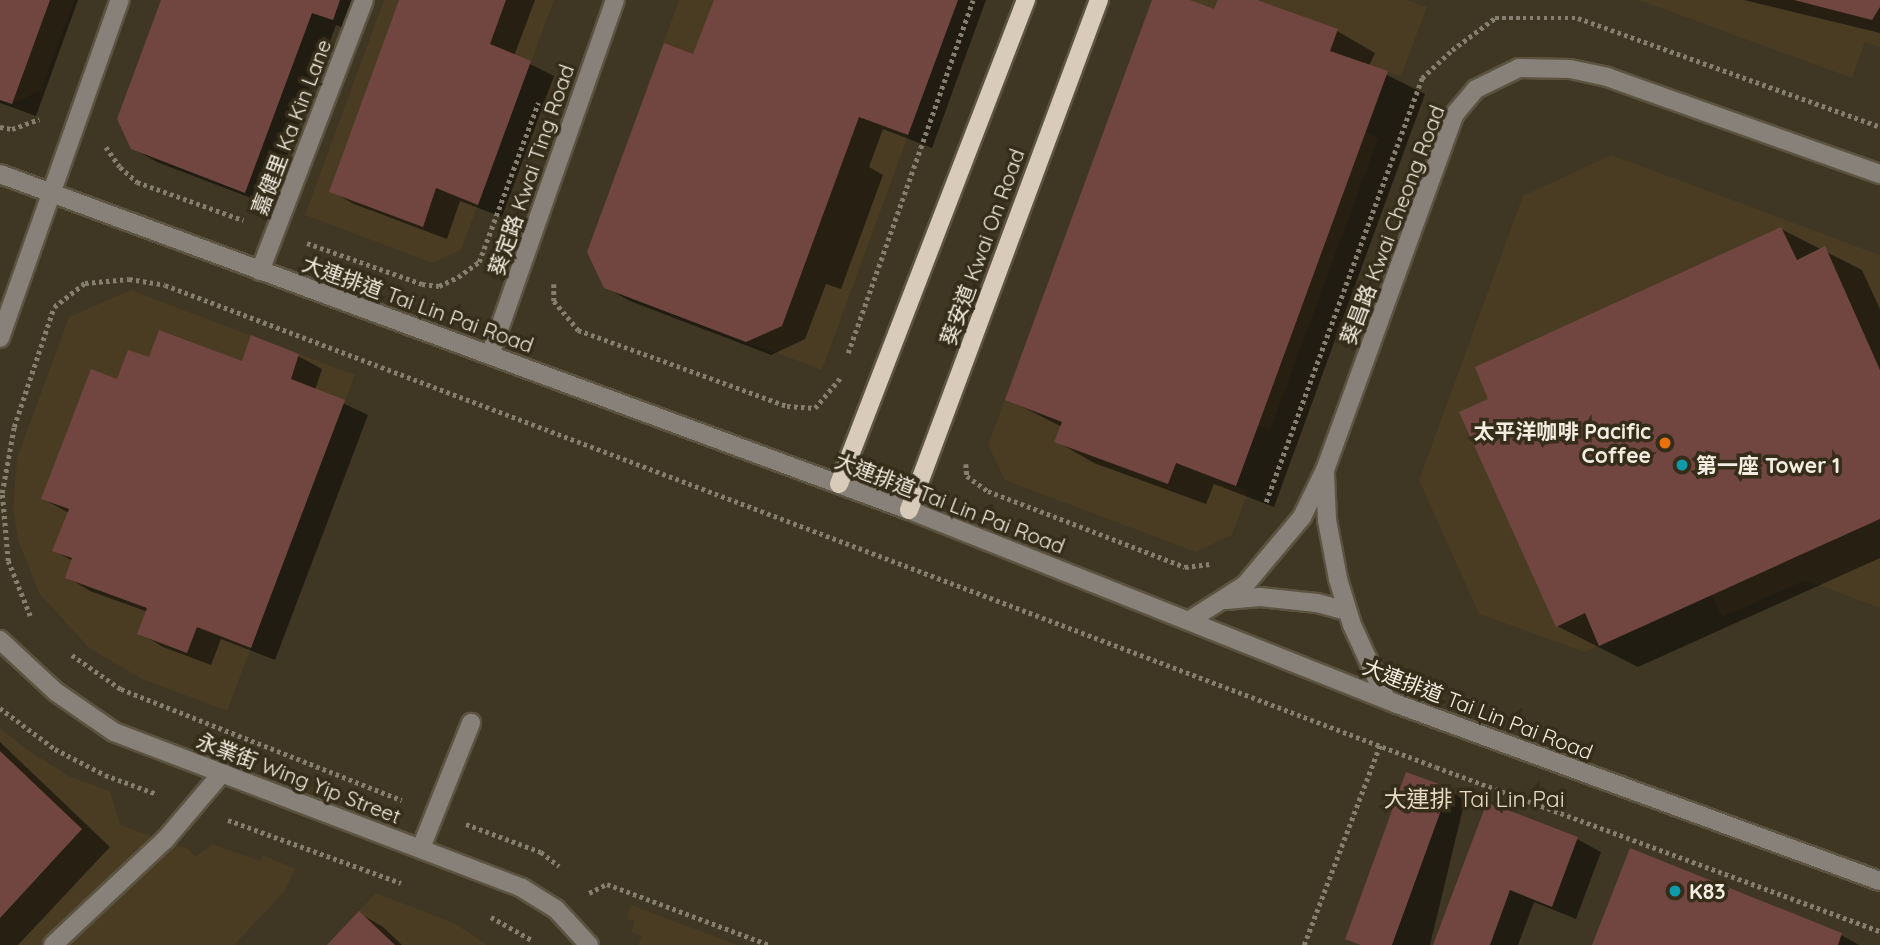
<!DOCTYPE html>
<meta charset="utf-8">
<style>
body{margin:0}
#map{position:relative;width:1880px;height:945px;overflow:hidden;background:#3f3623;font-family:Quicksand,"Noto Sans TC",sans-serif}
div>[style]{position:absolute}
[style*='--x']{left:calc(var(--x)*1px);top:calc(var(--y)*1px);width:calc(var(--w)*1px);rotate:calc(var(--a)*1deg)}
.built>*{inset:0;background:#493c23}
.shadow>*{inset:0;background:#0007}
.building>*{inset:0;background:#714640;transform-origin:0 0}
.path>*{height:4.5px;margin-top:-2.25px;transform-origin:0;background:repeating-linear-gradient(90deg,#867e6e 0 3.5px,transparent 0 7px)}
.roads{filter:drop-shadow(2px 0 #5c5341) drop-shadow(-2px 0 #5c5341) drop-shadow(0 2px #5c5341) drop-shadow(0 -2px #5c5341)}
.minor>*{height:18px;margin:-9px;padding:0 9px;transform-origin:9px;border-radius:9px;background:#888179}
.major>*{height:18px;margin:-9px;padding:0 9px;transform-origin:9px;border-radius:9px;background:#d9cbba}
.dots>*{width:19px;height:19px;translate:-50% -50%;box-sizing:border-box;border:4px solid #352c19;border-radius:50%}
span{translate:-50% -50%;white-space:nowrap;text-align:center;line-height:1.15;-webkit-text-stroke:7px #352c19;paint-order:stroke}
.street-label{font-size:21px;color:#f3ede1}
.poi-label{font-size:21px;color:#f3ede1;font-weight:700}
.right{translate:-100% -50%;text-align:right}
.left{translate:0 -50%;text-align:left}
.neighbourhood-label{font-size:23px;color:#e5d9c2}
</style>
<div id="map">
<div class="built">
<i style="clip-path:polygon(0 0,74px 0,41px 90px,12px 104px,0 100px)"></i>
<i style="clip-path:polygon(384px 0,554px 0,461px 250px,432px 263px,305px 215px)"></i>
<i style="clip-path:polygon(679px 0,958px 0,822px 370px,604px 288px,587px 252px)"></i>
<i style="clip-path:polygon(1152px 0,1407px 0,1427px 7px,1401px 76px,1388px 72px,1365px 132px,1378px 138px,1270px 430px,1258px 426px,1236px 486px,1248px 491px,1232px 535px,1196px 552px,1005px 480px,988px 445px)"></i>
<i style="clip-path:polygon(1639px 0,1880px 0,1880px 47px,1865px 42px,1852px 78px)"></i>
<i style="clip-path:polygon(1611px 155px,1880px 255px,1880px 608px,1805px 580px,1722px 617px,1712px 595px,1585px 652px,1479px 614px,1419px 480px,1523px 196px)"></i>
<i style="clip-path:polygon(131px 290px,355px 375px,227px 711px,142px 679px,89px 648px,39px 593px,18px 540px,13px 508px,17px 458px,69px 317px)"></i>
<i style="clip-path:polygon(0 728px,26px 749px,70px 777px,110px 791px,120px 825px,188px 849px,195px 857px,212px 844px,260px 861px,263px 855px,295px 869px,285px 891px,234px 945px,0 945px)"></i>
<i style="clip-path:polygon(376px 893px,456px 924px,487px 945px,327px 945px)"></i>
<i style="clip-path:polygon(631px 905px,737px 945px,638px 945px,642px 936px,631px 932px,635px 921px,627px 919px)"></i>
</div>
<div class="shadow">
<i style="clip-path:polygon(0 0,78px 0,36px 116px,0 103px)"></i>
<i style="clip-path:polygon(163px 0,369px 0,357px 33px,336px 25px,269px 205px,157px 162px,132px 148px)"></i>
<i style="clip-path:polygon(401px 0,535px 0,514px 56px,554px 76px,502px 217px,460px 201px,447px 239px,354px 204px,331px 191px)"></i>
<i style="clip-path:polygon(716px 0,986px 0,932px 148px,883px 129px,869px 167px,883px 175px,841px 289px,826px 284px,805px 339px,771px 355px,630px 301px,605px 287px,702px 59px)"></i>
<i style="clip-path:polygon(1153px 0,1185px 0,1215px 11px,1220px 0,1252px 0,1337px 31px,1375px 53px,1369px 66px,1425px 94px,1274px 507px,1214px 484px,1206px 504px,1094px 463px,1056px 441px,1062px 427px,1007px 399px)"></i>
<i style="clip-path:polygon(1744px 0,1880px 0,1880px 33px)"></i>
<i style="clip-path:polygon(1781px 229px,1862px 270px,1880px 309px,1880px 558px,1638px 667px,1557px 626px,1491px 400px)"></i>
<i style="clip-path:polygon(298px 356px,322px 369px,315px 390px,368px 415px,275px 660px,221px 639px,211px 665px,163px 647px,140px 633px,148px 612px,90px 591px,67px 577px,73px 561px,55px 551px,69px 513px,43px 499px,118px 382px,150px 360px,243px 363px)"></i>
<i style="clip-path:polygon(0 742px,110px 847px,18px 945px,0 945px)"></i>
<i style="clip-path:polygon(1448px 790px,1465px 800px,1430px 945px,1367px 945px)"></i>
<i style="clip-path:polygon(1577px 839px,1601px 852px,1576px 919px,1534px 902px,1518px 945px,1434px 945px)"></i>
<i style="clip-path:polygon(1631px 850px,1841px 935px,1859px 945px,1594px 945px)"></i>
<i style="clip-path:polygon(359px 913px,383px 927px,402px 945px,330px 945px)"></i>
</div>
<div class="building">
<i style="clip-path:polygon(0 0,50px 0,12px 104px,0 100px)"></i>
<i style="clip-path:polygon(161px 0,340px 0,333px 20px,312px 13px,245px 193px,131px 149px,117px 119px)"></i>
<i style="clip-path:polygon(399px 0,506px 0,490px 44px,531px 61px,478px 205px,436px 188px,423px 227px,329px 192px)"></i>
<i style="clip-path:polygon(714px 0,958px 0,908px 135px,859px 117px,782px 326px,746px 342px,604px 288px,587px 252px,664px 43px,693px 54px)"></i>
<i style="clip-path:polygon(1152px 0,1190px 0,1214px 9px,1218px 0,1257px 0,1338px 29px,1330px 51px,1388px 71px,1236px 486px,1176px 463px,1168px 484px,1054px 442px,1062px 422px,1005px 400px)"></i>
<i style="clip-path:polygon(1794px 0,1880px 0,1880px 7px,1872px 20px)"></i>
<i style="clip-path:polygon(1781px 227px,1797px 260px,1825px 246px,1880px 370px,1880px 519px,1599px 646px,1585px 613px,1556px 627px,1459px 412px,1488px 399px,1475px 367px)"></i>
<i style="clip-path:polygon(159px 330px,242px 361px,251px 335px,299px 354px,291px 379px,345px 400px,251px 648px,197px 627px,187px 653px,137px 634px,147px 608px,65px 578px,72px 558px,52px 551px,69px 509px,41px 499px,91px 369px,117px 379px,128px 350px,149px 357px)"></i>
<i style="clip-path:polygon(0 751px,82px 829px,0 918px)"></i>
<i style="left:1406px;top:772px;width:46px;height:178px;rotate:20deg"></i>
<i style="clip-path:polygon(1487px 802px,1578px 837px,1552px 907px,1510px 890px,1490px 945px,1433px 945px)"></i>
<i style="clip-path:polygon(1630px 848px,1842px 933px,1838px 945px,1592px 945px)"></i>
<i style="clip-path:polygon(359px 911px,395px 945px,327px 945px)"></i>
</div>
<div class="path">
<i style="--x:0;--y:127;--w:12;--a:9"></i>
<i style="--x:12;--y:129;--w:29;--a:-20"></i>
<i style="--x:106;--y:147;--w:24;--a:55"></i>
<i style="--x:120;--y:167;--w:23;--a:41"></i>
<i style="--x:137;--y:182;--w:113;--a:19.7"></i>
<i style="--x:307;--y:243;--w:122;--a:19.6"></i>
<i style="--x:422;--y:284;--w:17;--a:7"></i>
<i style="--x:439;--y:286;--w:21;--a:-25"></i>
<i style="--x:458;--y:277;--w:26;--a:-36"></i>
<i style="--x:479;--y:262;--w:170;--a:-69.6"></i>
<i style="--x:554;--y:284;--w:17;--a:90"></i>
<i style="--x:554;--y:301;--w:38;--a:50"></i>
<i style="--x:578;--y:330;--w:222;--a:20"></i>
<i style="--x:787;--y:406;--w:28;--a:4"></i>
<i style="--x:815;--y:408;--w:39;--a:-50"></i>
<i style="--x:848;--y:353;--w:374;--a:-70.5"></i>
<i style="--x:966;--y:464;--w:12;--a:85"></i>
<i style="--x:967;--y:476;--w:26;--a:36"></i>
<i style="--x:988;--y:491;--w:211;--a:21.1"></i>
<i style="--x:1185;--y:567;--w:25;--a:-7"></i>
<i style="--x:1266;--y:502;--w:452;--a:-69.8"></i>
<i style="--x:1422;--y:78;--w:41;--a:-43"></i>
<i style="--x:1452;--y:50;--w:54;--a:-36.7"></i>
<i style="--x:1495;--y:18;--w:83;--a:0"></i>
<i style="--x:1578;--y:18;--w:321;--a:19.8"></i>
<i style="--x:30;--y:616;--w:59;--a:-111.8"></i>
<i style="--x:8;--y:561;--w:68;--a:-95"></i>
<i style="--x:2;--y:493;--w:67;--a:-79.7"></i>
<i style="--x:14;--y:427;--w:126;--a:-71.6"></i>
<i style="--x:54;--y:307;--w:39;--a:-38"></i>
<i style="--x:85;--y:283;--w:44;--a:-5.2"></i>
<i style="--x:129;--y:279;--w:36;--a:9"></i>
<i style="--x:165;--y:285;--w:1359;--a:20.77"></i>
<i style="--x:1436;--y:767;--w:473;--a:20.3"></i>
<i style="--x:72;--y:655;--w:60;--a:34.8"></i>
<i style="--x:121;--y:689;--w:302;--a:21.6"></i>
<i style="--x:0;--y:708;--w:69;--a:36.7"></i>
<i style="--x:55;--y:749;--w:56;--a:27.5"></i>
<i style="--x:105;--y:775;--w:55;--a:20.1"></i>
<i style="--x:228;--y:820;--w:184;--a:20"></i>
<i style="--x:466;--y:824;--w:80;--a:20.5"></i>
<i style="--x:541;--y:852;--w:23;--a:38"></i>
<i style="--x:589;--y:893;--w:20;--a:-27"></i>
<i style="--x:607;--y:884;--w:173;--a:20.6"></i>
<i style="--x:491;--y:917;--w:47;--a:29.3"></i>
<i style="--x:1304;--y:945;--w:214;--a:-69.2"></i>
</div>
<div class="roads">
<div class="minor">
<i style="--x:0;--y:174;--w:969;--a:20.29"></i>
<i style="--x:909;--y:510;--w:525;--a:21.68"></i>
<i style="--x:1397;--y:704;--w:514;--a:20.13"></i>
<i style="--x:260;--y:271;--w:290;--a:-69"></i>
<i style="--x:0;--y:338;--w:359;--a:-70.5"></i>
<i style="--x:490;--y:355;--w:376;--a:-70.6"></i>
<i style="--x:1325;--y:474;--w:46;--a:87.5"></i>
<i style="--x:1327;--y:520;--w:60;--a:79.4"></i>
<i style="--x:1338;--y:579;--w:48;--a:73.1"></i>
<i style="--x:1352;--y:625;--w:81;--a:65.3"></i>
<i style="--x:1226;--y:600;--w:34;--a:-5"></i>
<i style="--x:1260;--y:597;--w:57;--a:6"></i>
<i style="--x:1317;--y:603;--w:31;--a:15"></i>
<i style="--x:1190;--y:620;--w:65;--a:-32.5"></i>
<i style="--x:1245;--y:585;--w:89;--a:-50"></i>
<i style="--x:1302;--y:517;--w:52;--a:-63.9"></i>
<i style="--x:1325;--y:470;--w:378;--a:-70"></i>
<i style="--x:1454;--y:115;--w:34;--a:-50"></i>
<i style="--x:1476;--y:89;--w:48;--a:-26"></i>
<i style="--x:1519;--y:68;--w:51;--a:1.1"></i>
<i style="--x:1570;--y:69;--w:38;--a:12"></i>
<i style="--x:1607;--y:77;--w:290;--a:19.6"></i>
<i style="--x:0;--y:640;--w:76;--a:42.9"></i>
<i style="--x:56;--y:692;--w:70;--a:34.6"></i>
<i style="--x:114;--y:732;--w:437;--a:20.9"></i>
<i style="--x:522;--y:888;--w:40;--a:32"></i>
<i style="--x:556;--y:909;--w:49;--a:47.5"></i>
<i style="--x:421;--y:848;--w:135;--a:-68.2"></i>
<i style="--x:53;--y:945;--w:154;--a:-43.2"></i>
<i style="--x:165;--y:840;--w:88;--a:-49.6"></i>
</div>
<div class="major">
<i style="--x:839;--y:484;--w:519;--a:-68.88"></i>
<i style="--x:909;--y:510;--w:544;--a:-69.57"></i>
</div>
</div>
<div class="dots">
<i style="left:1665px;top:443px;background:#e8710a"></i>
<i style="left:1682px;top:465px;background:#0f9aa8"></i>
<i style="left:1675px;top:891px;background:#0f9aa8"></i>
</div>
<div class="street-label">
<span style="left:291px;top:127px;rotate:-69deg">嘉健里 Ka Kin Lane</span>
<span style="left:531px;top:170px;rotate:-71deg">葵定路 Kwai Ting Road</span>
<span style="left:1392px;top:225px;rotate:-69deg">葵昌路 Kwai Cheong Road</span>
<span style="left:982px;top:247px;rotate:-70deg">葵安道 Kwai On Road</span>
<span style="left:418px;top:304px;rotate:20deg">大連排道 Tai Lin Pai Road</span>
<span style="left:950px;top:503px;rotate:21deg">大連排道 Tai Lin Pai Road</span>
<span style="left:1478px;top:709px;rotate:21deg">大連排道 Tai Lin Pai Road</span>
<span style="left:299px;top:778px;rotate:21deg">永業街 Wing Yip Street</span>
</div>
<div class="poi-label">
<span class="right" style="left:1651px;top:443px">太平洋咖啡 Pacific<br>Coffee</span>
<span class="left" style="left:1696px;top:465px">第一座 Tower 1</span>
<span class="left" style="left:1689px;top:891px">K83</span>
</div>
<div class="neighbourhood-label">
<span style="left:1474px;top:799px">大連排 Tai Lin Pai</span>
</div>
</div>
